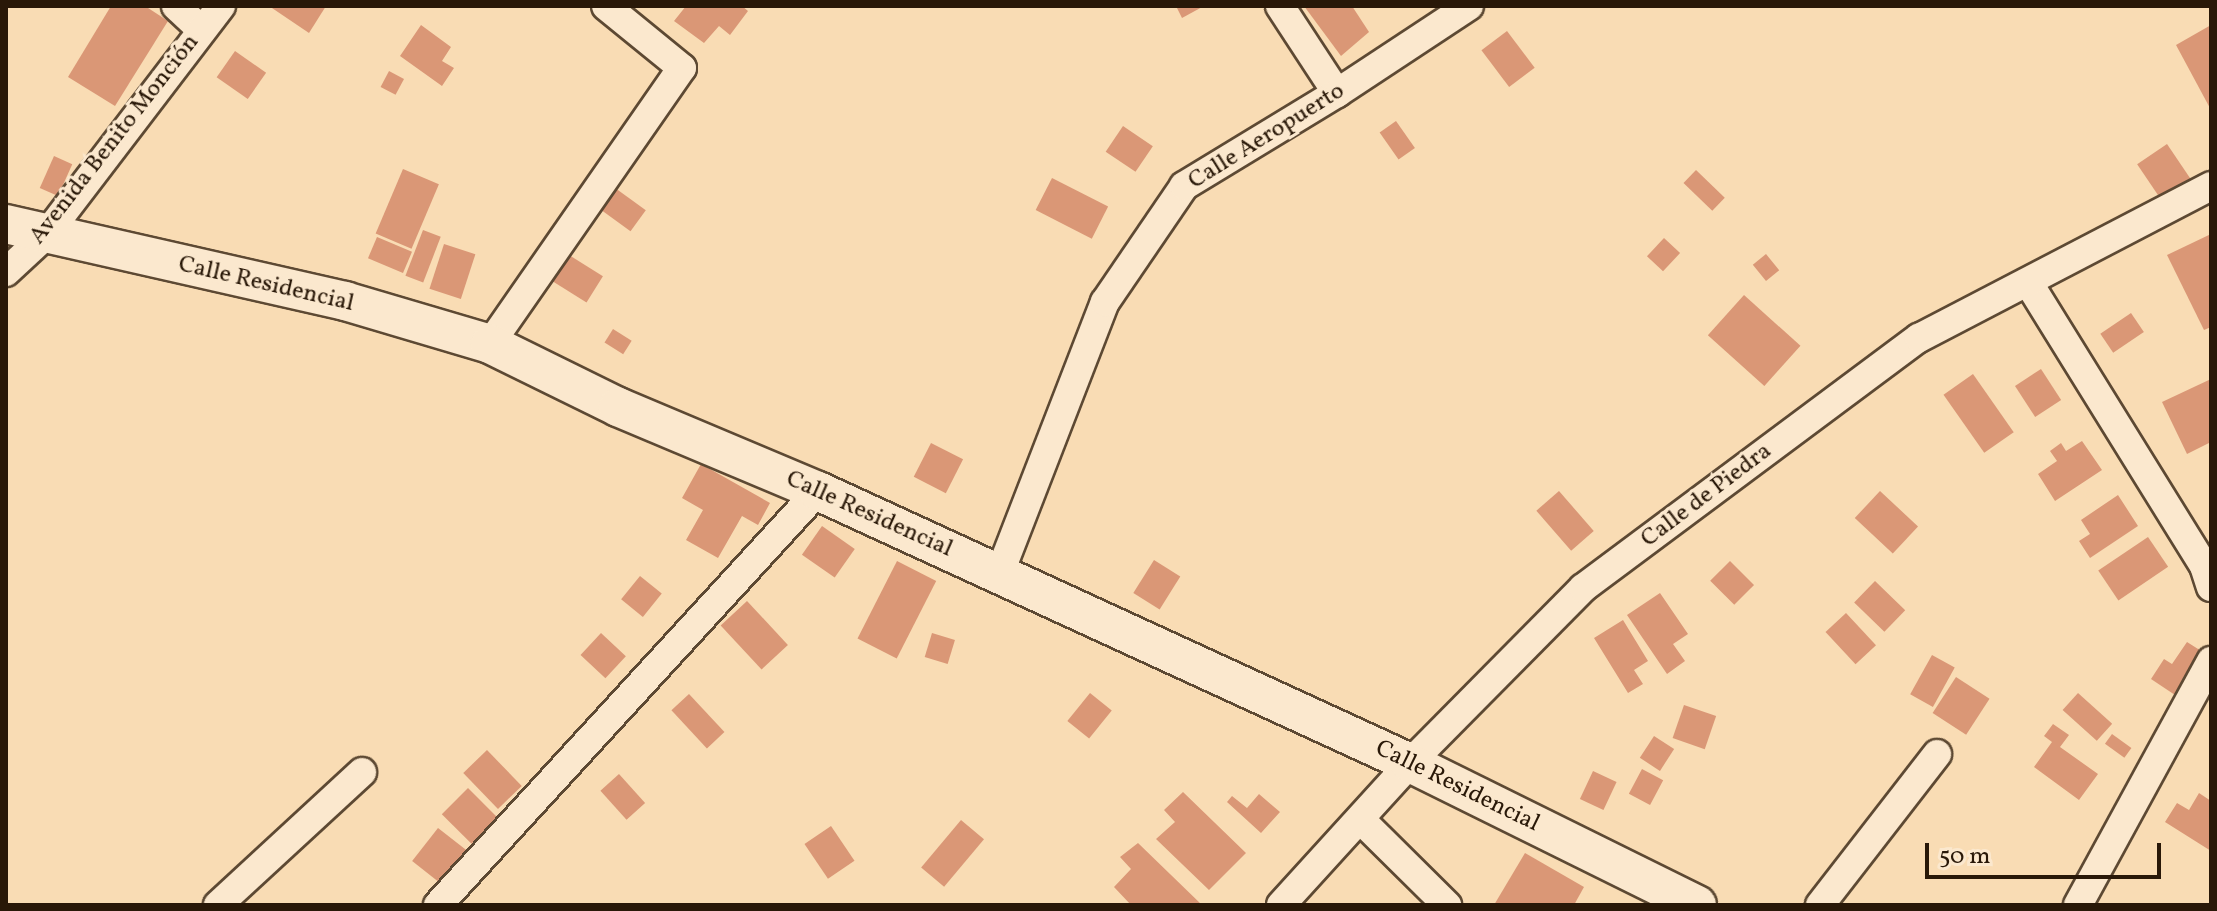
<!DOCTYPE html>
<meta charset="utf-8">
<style>
body{margin:0}
#map{position:relative;width:2217px;height:911px;overflow:hidden;background:#f9dcb4;font-family:Vollkorn,serif}
div>[style]{position:absolute}
[style*='--x']{left:calc(var(--x)*1px);top:calc(var(--y)*1px);width:calc(var(--w)*1px);rotate:calc(var(--a)*1deg)}
.building>*{inset:0;background:#da9776;transform-origin:0 0}
.roads{filter:drop-shadow(2px 0 #5d4933) drop-shadow(-2px 0 #5d4933) drop-shadow(0 2px #5d4933) drop-shadow(0 -2px #5d4933)}
.street>*{height:28px;margin:-14px;padding:0 14px;transform-origin:14px;border-radius:14px;background:#fbe8ce}
.secondary>*{height:38px;margin:-19px;padding:0 19px;transform-origin:19px;border-radius:19px;background:#fbe8ce}
span{translate:-50% -50%;white-space:nowrap;text-align:center;line-height:1.15;-webkit-text-stroke:6px #fbe8ce;paint-order:stroke}
.street-label{font-size:24px;color:#291808}
.frame{position:absolute;inset:0;border:8px solid #291808;pointer-events:none}
.scale{position:absolute;left:1925px;top:843px;width:236px;height:36px;box-sizing:border-box;border:4px solid #291808;border-top:0;padding-left:10px;font-size:24px;line-height:28px;white-space:nowrap;color:#291808;-webkit-text-stroke:6px #fbe8ce;paint-order:stroke}
</style>
<div id="map">
<div class="building">
<i style="clip-path:polygon(111px 6px,145px 6px,168px 21px,115px 106px,68px 77px)"></i>
<i style="clip-path:polygon(269px 6px,326px 6px,309px 33px)"></i>
<i style="clip-path:polygon(686px 6px,742px 6px,748px 11px,730px 35px,719px 26px,704px 43px,674px 21px)"></i>
<i style="clip-path:polygon(1176px 6px,1204px 6px,1182px 18px)"></i>
<i style="clip-path:polygon(1304px 6px,1352px 6px,1369px 32px,1341px 56px)"></i>
<i style="clip-path:polygon(421px 25px,451px 47px,442px 61px,454px 68px,442px 86px,400px 56px)"></i>
<i style="clip-path:polygon(2211px 25px,2211px 110px,2176px 45px)"></i>
<i style="left:1507px;top:31px;width:46px;height:32px;rotate:53deg"></i>
<i style="left:235px;top:51px;width:38px;height:32px;rotate:35deg"></i>
<i style="left:389px;top:71px;width:17px;height:18px;rotate:28deg"></i>
<i style="left:1396px;top:121px;width:33px;height:20px;rotate:55deg"></i>
<i style="left:1123px;top:126px;width:36px;height:31px;rotate:34deg"></i>
<i style="left:2167px;top:144px;width:52px;height:36px;rotate:56deg"></i>
<i style="left:54px;top:156px;width:20px;height:35px;rotate:24deg"></i>
<i style="left:403px;top:169px;width:39px;height:70px;rotate:23deg"></i>
<i style="left:1696px;top:170px;width:40px;height:18px;rotate:44deg"></i>
<i style="left:1052px;top:178px;width:63px;height:36px;rotate:27deg"></i>
<i style="left:611px;top:185px;width:43px;height:26px;rotate:36deg"></i>
<i style="left:423px;top:230px;width:19px;height:49px;rotate:21deg"></i>
<i style="clip-path:polygon(2211px 234px,2211px 327px,2204px 330px,2167px 255px)"></i>
<i style="left:377px;top:237px;width:38px;height:23px;rotate:23deg"></i>
<i style="left:1664px;top:238px;width:22px;height:25px;rotate:43deg"></i>
<i style="left:444px;top:244px;width:33px;height:47px;rotate:18deg"></i>
<i style="left:1766px;top:254px;width:21px;height:17px;rotate:51deg"></i>
<i style="left:569px;top:255px;width:40px;height:31px;rotate:32deg"></i>
<i style="left:1744px;top:295px;width:76px;height:54px;rotate:42deg"></i>
<i style="left:2131px;top:313px;width:23px;height:37px;rotate:56deg"></i>
<i style="left:613px;top:329px;width:22px;height:16px;rotate:32deg"></i>
<i style="left:2041px;top:369px;width:37px;height:31px;rotate:57deg"></i>
<i style="left:1973px;top:374px;width:71px;height:36px;rotate:55deg"></i>
<i style="clip-path:polygon(2211px 379px,2211px 442px,2187px 454px,2162px 402px)"></i>
<i style="clip-path:polygon(2082px 441px,2102px 470px,2055px 501px,2038px 474px,2057px 461px,2050px 451px,2061px 443px,2066px 451px)"></i>
<i style="left:931px;top:443px;width:36px;height:38px;rotate:27deg"></i>
<i style="clip-path:polygon(701px 464px,770px 503px,758px 525px,742px 516px,718px 558px,686px 540px,703px 510px,682px 498px)"></i>
<i style="left:1559px;top:491px;width:53px;height:30px;rotate:49deg"></i>
<i style="left:1880px;top:491px;width:52px;height:37px;rotate:43deg"></i>
<i style="clip-path:polygon(2118px 495px,2138px 526px,2090px 558px,2079px 541px,2090px 534px,2081px 520px)"></i>
<i style="left:822px;top:526px;width:40px;height:35px;rotate:35deg"></i>
<i style="left:2148px;top:537px;width:36px;height:60px;rotate:56deg"></i>
<i style="left:1154px;top:560px;width:31px;height:39px;rotate:32deg"></i>
<i style="left:897px;top:561px;width:44px;height:87px;rotate:27deg"></i>
<i style="left:1730px;top:561px;width:34px;height:28px;rotate:45deg"></i>
<i style="left:640px;top:576px;width:28px;height:30px;rotate:39deg"></i>
<i style="left:1875px;top:581px;width:42px;height:30px;rotate:44deg"></i>
<i style="clip-path:polygon(1660px 593px,1688px 634px,1673px 644px,1685px 661px,1667px 674px,1627px 615px)"></i>
<i style="left:747px;top:601px;width:60px;height:36px;rotate:47deg"></i>
<i style="left:1846px;top:613px;width:44px;height:28px;rotate:47deg"></i>
<i style="clip-path:polygon(1623px 620px,1648px 661px,1634px 670px,1643px 684px,1628px 693px,1594px 638px)"></i>
<i style="left:601px;top:633px;width:34px;height:30px;rotate:43deg"></i>
<i style="left:932px;top:633px;width:24px;height:25px;rotate:17deg"></i>
<i style="clip-path:polygon(2187px 642px,2206px 654px,2178px 697px,2151px 679px,2164px 659px,2172px 664px)"></i>
<i style="left:1932px;top:655px;width:26px;height:45px;rotate:29deg"></i>
<i style="left:1956px;top:677px;width:40px;height:43px;rotate:33deg"></i>
<i style="left:1090px;top:693px;width:28px;height:36px;rotate:39deg"></i>
<i style="left:2078px;top:693px;width:46px;height:23px;rotate:42deg"></i>
<i style="left:689px;top:694px;width:52px;height:24px;rotate:47deg"></i>
<i style="left:1684px;top:705px;width:34px;height:35px;rotate:19deg"></i>
<i style="clip-path:polygon(2053px 724px,2069px 735px,2060px 747px,2098px 774px,2079px 800px,2034px 767px,2052px 742px,2044px 736px)"></i>
<i style="left:2112px;top:734px;width:24px;height:12px;rotate:36deg"></i>
<i style="left:1654px;top:736px;width:24px;height:26px;rotate:33deg"></i>
<i style="left:487px;top:750px;width:50px;height:33px;rotate:46deg"></i>
<i style="left:1642px;top:769px;width:24px;height:28px;rotate:28deg"></i>
<i style="left:1593px;top:771px;width:26px;height:31px;rotate:25deg"></i>
<i style="left:619px;top:774px;width:39px;height:25px;rotate:48deg"></i>
<i style="left:468px;top:788px;width:42px;height:37px;rotate:45deg"></i>
<i style="clip-path:polygon(1183px 792px,1246px 853px,1209px 890px,1156px 839px,1175px 822px,1164px 810px)"></i>
<i style="clip-path:polygon(2199px 793px,2211px 801px,2211px 851px,2165px 822px,2177px 803px,2189px 810px)"></i>
<i style="clip-path:polygon(1259px 794px,1280px 812px,1261px 833px,1227px 802px,1232px 796px,1247px 808px)"></i>
<i style="left:961px;top:820px;width:30px;height:62px;rotate:40deg"></i>
<i style="left:831px;top:826px;width:42px;height:32px;rotate:56deg"></i>
<i style="left:438px;top:828px;width:37px;height:42px;rotate:38deg"></i>
<i style="clip-path:polygon(1138px 843px,1202px 905px,1131px 905px,1114px 887px,1131px 869px,1120px 857px)"></i>
<i style="clip-path:polygon(1525px 853px,1584px 887px,1574px 905px,1494px 905px)"></i>
</div>
<div class="roads">
<div class="street">
<i style="--x:176;--y:6;--w:35;--a:43"></i>
<i style="--x:1280;--y:6;--w:104;--a:56.8"></i>
<i style="--x:6;--y:272;--w:54;--a:-42.8"></i>
<i style="--x:46;--y:235;--w:288;--a:-52.6"></i>
<i style="--x:2028;--y:282;--w:334;--a:58.2"></i>
<i style="--x:2204;--y:566;--w:22;--a:72"></i>
<i style="--x:490;--y:344;--w:336;--a:-55.2"></i>
<i style="--x:682;--y:68;--w:98;--a:-140.8"></i>
<i style="--x:999;--y:575;--w:293;--a:-68.8"></i>
<i style="--x:1105;--y:302;--w:140;--a:-55.7"></i>
<i style="--x:1184;--y:186;--w:179;--a:-31.3"></i>
<i style="--x:1337;--y:93;--w:158;--a:-33.4"></i>
<i style="--x:1362;--y:821;--w:120;--a:44.7"></i>
<i style="--x:218;--y:905;--w:196;--a:-42.7"></i>
<i style="--x:438;--y:905;--w:562;--a:-47.45"></i>
<i style="--x:1281;--y:905;--w:192;--a:-47.7"></i>
<i style="--x:1410;--y:763;--w:246;--a:-45.3"></i>
<i style="--x:1583;--y:588;--w:419;--a:-36.7"></i>
<i style="--x:1919;--y:338;--w:329;--a:-27.5"></i>
<i style="--x:1820;--y:905;--w:191;--a:-52.2"></i>
<i style="--x:2078;--y:905;--w:278;--a:-61.4"></i>
</div>
<div class="secondary">
<i style="--x:6;--y:224;--w:348;--a:12.8"></i>
<i style="--x:345;--y:301;--w:151;--a:16.5"></i>
<i style="--x:490;--y:344;--w:143;--a:26.2"></i>
<i style="--x:618;--y:407;--w:217;--a:22.8"></i>
<i style="--x:818;--y:491;--w:651;--a:24.68"></i>
<i style="--x:1410;--y:763;--w:320;--a:26.3"></i>
</div>
</div>
<div class="street-label">
<span style="left:1267px;top:137px;rotate:-32deg">Calle Aeropuerto</span>
<span style="left:115px;top:140px;rotate:-52deg">Avenida Benito Monción</span>
<span style="left:266px;top:285px;rotate:13deg">Calle Residencial</span>
<span style="left:1707px;top:496px;rotate:-37deg">Calle de Piedra</span>
<span style="left:869px;top:515px;rotate:24deg">Calle Residencial</span>
<span style="left:1457px;top:787px;rotate:26deg">Calle Residencial</span>
</div>
<div class="frame"></div>
<div class="scale">50 m</div>
</div>
